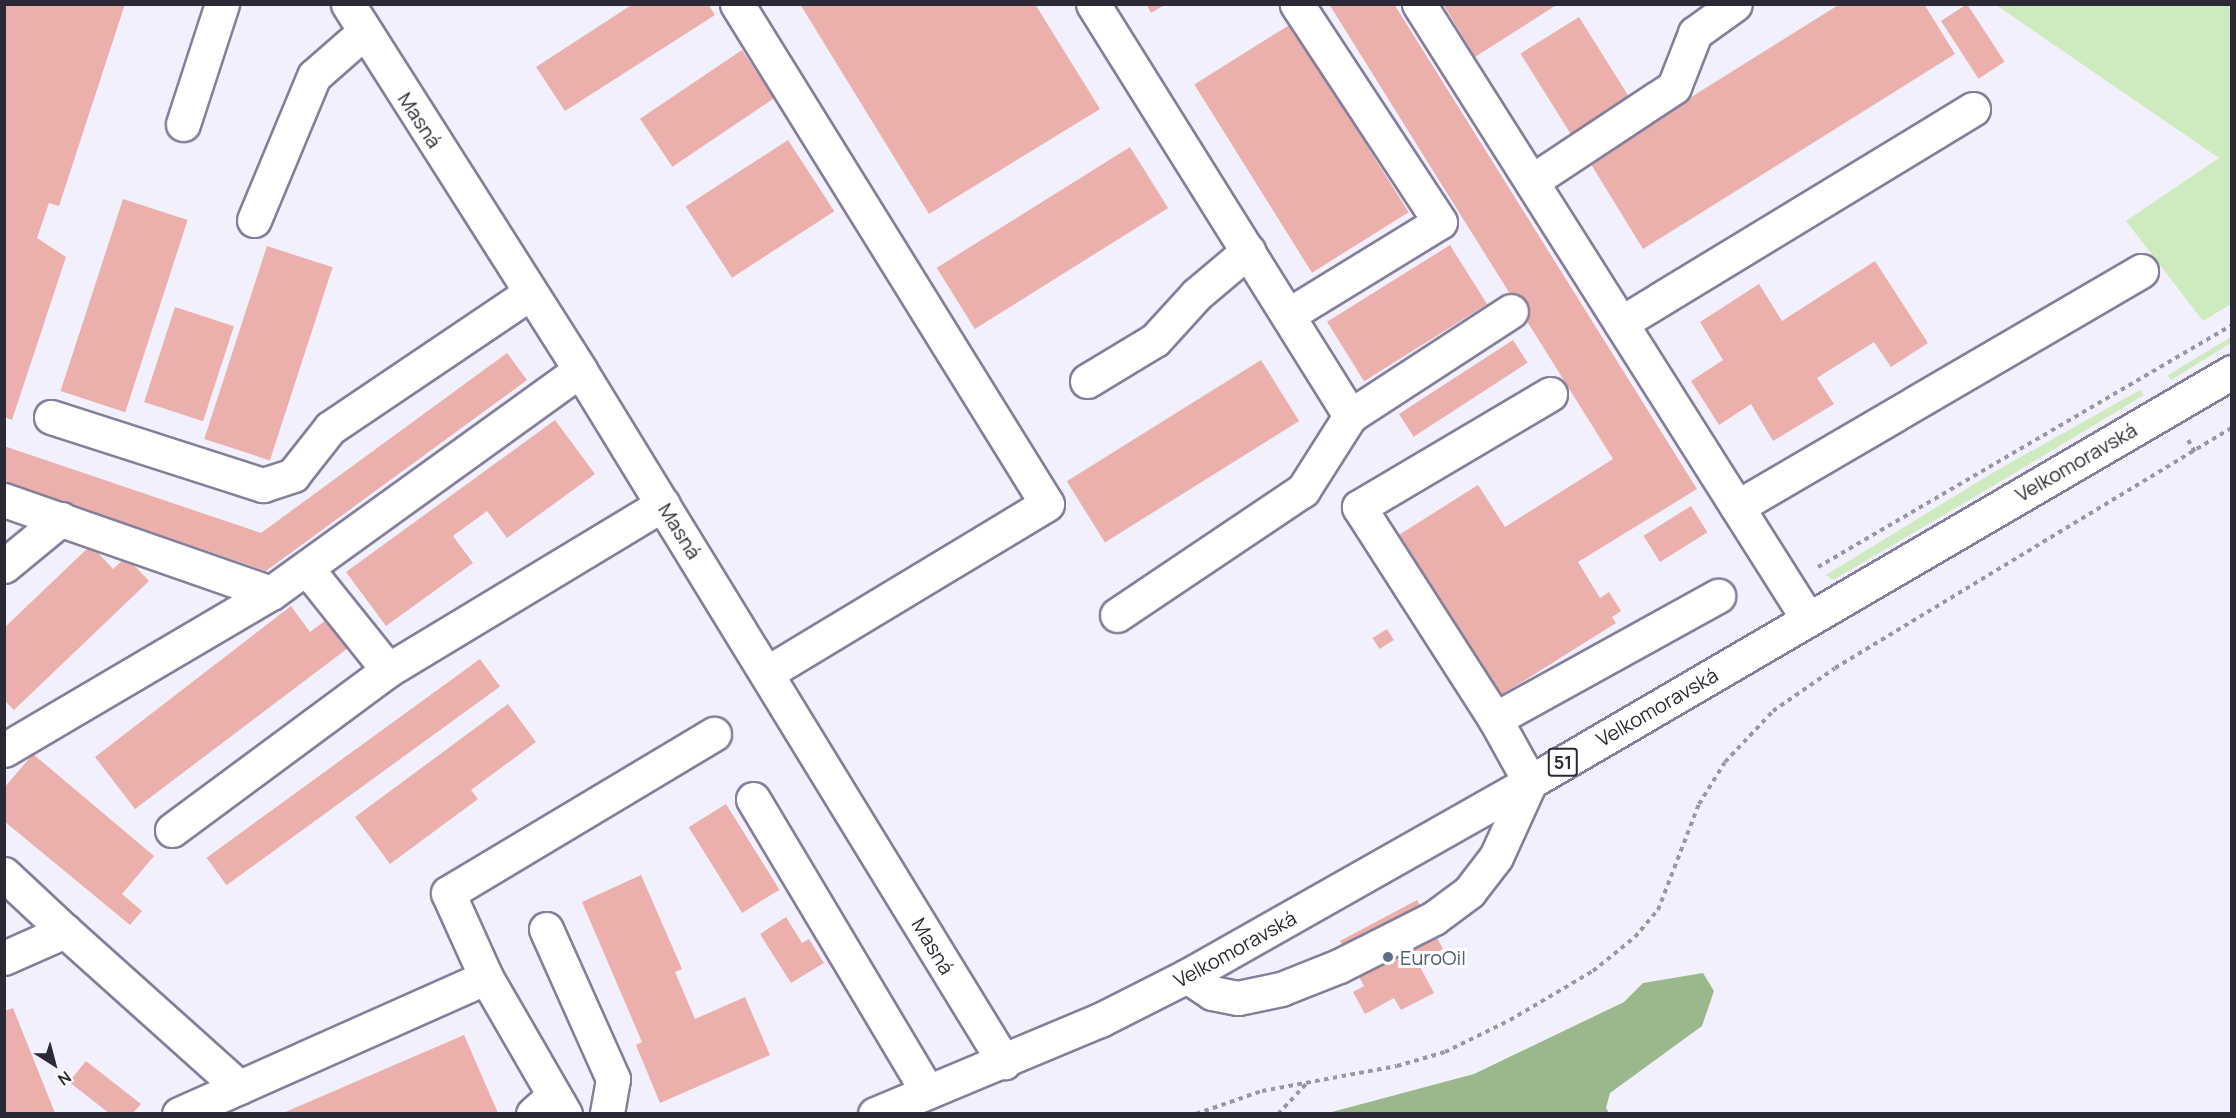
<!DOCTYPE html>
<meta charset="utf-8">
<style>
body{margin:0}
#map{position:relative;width:2236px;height:1118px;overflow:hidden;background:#f2f0fc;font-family:Manrope,sans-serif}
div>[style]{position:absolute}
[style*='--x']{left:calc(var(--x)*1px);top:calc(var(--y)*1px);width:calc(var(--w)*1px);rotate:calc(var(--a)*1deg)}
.green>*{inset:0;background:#cdebbf}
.forest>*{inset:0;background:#9ab88c}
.building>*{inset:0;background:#ebb0ac;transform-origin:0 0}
.path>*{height:4px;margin-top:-2px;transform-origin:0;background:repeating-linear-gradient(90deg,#9997a3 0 4.5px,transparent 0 9px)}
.roads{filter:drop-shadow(2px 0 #857f9b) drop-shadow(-2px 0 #857f9b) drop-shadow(0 2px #857f9b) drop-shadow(0 -2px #857f9b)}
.minor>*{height:33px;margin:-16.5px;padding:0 16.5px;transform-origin:16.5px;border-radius:16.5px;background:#fff}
.major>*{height:33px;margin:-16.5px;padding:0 16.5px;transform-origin:16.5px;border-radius:16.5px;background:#fff}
.dots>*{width:16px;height:16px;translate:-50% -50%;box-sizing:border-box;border:3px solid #fff;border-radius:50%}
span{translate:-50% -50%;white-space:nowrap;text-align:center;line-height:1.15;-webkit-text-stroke:6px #fff;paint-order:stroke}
.shield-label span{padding:2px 4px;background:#fff;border:2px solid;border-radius:4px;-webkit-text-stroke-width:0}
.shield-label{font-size:18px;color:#2b2935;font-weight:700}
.street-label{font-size:20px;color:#2b2935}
.service-label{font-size:20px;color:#4e5e75}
.left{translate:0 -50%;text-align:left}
.frame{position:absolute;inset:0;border:6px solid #2b2935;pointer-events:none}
.north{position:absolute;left:24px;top:1034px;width:60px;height:60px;-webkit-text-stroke:4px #fff;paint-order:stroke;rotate:144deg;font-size:16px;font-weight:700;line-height:24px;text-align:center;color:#2b2935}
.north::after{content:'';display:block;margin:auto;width:21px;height:27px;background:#2b2935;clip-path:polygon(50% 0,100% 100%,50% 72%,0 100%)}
</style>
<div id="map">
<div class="green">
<i style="clip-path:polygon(1996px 5px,2231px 5px,2231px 304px,2203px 321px,2126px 221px,2219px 158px)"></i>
<i style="clip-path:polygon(2231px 337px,2231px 343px,2171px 380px,2168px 375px)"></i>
<i style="clip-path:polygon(2140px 390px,2144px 395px,1998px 483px,1833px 580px,1826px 575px,1994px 472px)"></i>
</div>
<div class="forest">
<i style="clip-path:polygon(1703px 973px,1714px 991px,1702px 1026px,1610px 1093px,1606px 1108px,1609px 1113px,1328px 1113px,1474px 1074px,1624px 1002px,1643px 983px)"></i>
</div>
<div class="building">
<i style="clip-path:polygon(4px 4px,125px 4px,59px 206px,49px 203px,37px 238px,66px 257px,12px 420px,4px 417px)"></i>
<i style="clip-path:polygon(633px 4px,708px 4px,715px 15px,565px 111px,536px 67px)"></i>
<i style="clip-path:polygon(800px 4px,1035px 4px,1100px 109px,929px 214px)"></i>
<i style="clip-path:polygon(1146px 4px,1166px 4px,1151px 13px)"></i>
<i style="clip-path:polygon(1329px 4px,1394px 4px,1697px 489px,1578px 562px,1600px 598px,1609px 592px,1621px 611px,1612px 617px,1616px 623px,1495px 699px,1394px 538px,1478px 485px,1505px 527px,1613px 459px)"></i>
<i style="clip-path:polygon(1443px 4px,1558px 4px,1475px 57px)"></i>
<i style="clip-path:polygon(1840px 4px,1924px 4px,1955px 54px,1643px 249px,1589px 161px)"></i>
<i style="left:1967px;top:4px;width:69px;height:31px;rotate:57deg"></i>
<i style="left:1579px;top:17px;width:103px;height:69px;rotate:58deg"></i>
<i style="left:1291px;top:24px;width:222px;height:114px;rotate:58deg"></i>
<i style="left:742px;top:50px;width:58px;height:123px;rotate:56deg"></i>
<i style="left:788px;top:140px;width:85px;height:122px;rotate:57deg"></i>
<i style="left:1130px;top:147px;width:72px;height:228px;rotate:58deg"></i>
<i style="left:123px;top:199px;width:68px;height:202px;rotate:18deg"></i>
<i style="left:1450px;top:245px;width:70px;height:145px;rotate:58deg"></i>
<i style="left:267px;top:246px;width:69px;height:203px;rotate:18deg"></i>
<i style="clip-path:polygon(1875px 261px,1928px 343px,1891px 367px,1874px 342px,1817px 378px,1834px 404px,1773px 441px,1751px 404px,1719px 425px,1691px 381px,1723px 360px,1700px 322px,1759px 284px,1782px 321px)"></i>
<i style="left:175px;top:307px;width:62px;height:100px;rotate:18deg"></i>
<i style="left:1513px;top:340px;width:27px;height:136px;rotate:57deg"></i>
<i style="clip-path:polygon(507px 353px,527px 380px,266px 571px,4px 482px,4px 446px,261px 533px)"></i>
<i style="left:1261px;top:360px;width:72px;height:229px;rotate:58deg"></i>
<i style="clip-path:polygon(555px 420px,595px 474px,507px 538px,487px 511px,453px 536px,473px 563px,386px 626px,346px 572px)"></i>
<i style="left:1691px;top:506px;width:31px;height:56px;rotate:58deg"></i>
<i style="clip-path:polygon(91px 545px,113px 569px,126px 557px,149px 581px,14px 710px,4px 700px,4px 628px)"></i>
<i style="clip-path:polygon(291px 606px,310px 632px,330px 617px,352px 645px,135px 809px,95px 757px)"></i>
<i style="left:1387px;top:629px;width:13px;height:17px;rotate:58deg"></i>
<i style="left:480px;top:659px;width:34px;height:338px;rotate:54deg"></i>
<i style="clip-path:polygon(508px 704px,536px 742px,471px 790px,478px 799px,390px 864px,355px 817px)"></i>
<i style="clip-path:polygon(33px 754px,154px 856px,122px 894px,142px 911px,130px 925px,4px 821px,4px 788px)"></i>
<i style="left:726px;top:804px;width:101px;height:44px;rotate:58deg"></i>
<i style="clip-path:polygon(641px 875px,682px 969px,675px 972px,695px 1019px,745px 997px,770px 1055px,660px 1103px,636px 1045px,642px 1042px,582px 902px)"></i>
<i style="clip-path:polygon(1417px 900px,1443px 949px,1418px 963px,1434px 993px,1401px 1010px,1394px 998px,1365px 1014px,1353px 992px,1364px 986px,1340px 941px)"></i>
<i style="clip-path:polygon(786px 917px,802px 943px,809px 939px,824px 963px,791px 983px,760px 934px)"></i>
<i style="clip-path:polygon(13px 1008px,55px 1113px,4px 1113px,4px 1011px)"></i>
<i style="clip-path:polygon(464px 1035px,498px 1113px,283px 1113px)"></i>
<i style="clip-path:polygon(86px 1061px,141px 1104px,133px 1113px,109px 1113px,69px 1082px)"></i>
</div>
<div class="path">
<i style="--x:2188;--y:440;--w:14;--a:60"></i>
<i style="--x:1818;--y:567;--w:480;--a:-30.3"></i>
<i style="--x:1196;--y:1114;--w:70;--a:-19.2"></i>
<i style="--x:1262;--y:1091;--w:137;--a:-10.5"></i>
<i style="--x:1397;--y:1066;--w:50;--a:-16.3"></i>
<i style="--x:1445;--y:1052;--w:72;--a:-26.2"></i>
<i style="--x:1510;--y:1020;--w:96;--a:-30.6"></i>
<i style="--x:1593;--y:971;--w:54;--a:-39"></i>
<i style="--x:1635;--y:937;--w:35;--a:-50"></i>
<i style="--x:1658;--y:910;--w:114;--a:-68.9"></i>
<i style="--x:1699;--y:804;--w:49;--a:-58.2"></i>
<i style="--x:1725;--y:762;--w:70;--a:-46.7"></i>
<i style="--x:1773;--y:711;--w:75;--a:-34.7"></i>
<i style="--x:1835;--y:668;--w:464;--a:-31.2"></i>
<i style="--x:1278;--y:1114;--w:45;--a:-46.8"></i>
</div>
<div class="roads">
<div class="minor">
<i style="--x:348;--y:4;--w:433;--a:57.6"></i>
<i style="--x:580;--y:370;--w:812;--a:58.5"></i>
<i style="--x:737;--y:4;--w:588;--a:58.2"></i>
<i style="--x:1047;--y:504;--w:327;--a:148.9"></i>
<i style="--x:1093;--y:4;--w:486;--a:58"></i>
<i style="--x:1350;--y:416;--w:88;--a:122.4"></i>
<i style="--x:1303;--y:490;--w:224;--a:146.1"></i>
<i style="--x:1419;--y:4;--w:728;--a:57.69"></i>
<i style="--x:183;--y:124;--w:126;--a:-72"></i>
<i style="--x:1532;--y:181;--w:170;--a:-33.5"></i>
<i style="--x:1674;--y:87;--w:58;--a:-68.7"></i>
<i style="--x:1695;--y:33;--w:49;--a:-35.9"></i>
<i style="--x:254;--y:220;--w:156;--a:-67.4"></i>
<i style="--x:314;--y:76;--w:67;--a:-41.3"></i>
<i style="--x:1288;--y:315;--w:178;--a:-31.5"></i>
<i style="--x:1440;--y:222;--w:261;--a:-123.3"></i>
<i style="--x:1621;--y:323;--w:412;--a:-31.3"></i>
<i style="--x:1087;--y:381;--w:79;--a:-31.1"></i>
<i style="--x:1155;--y:340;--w:62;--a:-47.6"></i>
<i style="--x:1197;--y:294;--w:67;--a:-40.1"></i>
<i style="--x:1350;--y:416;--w:192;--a:-33.1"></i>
<i style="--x:51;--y:417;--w:223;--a:17.8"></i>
<i style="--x:263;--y:485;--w:32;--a:-18"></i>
<i style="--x:293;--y:475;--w:60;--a:-51.8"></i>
<i style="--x:330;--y:428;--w:241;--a:-34"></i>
<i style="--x:4;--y:500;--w:283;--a:19.2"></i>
<i style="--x:271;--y:593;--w:381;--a:-35.8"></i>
<i style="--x:1737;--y:507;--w:468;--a:-30.3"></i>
<i style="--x:4;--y:566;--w:74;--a:-39.5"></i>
<i style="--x:308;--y:570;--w:128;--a:51.3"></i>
<i style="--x:1495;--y:719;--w:252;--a:-122.7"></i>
<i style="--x:1359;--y:507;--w:222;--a:-30.6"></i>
<i style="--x:4;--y:750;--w:310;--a:-30.5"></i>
<i style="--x:753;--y:799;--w:341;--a:59.2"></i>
<i style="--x:172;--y:830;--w:269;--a:-36.5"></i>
<i style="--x:388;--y:670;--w:321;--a:-31.1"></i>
<i style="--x:4;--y:874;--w:83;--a:43.1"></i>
<i style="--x:546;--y:929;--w:164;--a:65.9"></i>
<i style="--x:613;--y:1079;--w:36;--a:100"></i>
<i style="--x:4;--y:958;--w:67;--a:-23.9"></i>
<i style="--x:65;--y:931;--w:234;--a:41.9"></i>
<i style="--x:1187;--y:976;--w:30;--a:34"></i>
<i style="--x:1212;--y:993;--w:26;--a:11"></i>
<i style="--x:1238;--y:998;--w:44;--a:-11.8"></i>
<i style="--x:1281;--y:989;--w:62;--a:-21.6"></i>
<i style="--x:1339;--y:966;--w:106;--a:-26.8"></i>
<i style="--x:1434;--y:918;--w:44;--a:-36.6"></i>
<i style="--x:1469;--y:892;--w:44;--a:-52.4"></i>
<i style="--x:1496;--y:857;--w:82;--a:-65.6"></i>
<i style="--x:1530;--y:782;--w:72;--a:-119.1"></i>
<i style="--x:1495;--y:719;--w:255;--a:-28.9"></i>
<i style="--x:179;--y:1114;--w:336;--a:-24"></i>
<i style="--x:533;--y:1114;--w:28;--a:-42"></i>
<i style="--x:565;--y:1114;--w:158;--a:-120"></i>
<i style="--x:486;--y:977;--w:92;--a:-114.3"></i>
<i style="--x:448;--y:893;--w:310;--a:-30.9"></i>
</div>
<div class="major">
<i style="--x:875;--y:1114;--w:244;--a:-22.7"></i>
<i style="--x:1100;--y:1020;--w:97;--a:-26.8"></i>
<i style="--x:1187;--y:976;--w:394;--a:-29.5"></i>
<i style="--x:1530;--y:782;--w:813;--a:-30.29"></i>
</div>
</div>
<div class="dots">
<i style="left:1388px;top:957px;background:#5c6f8a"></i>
</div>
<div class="shield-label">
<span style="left:1563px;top:762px">51</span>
</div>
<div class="street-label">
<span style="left:420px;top:120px;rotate:57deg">Masná</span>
<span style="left:2076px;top:462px;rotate:-30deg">Velkomoravská</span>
<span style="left:680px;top:531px;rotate:58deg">Masná</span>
<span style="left:1657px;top:707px;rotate:-30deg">Velkomoravská</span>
<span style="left:933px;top:946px;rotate:59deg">Masná</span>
<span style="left:1235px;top:949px;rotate:-29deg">Velkomoravská</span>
</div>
<div class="service-label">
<span class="left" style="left:1400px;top:957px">EuroOil</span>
</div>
<div class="frame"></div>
<div class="north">N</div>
</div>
